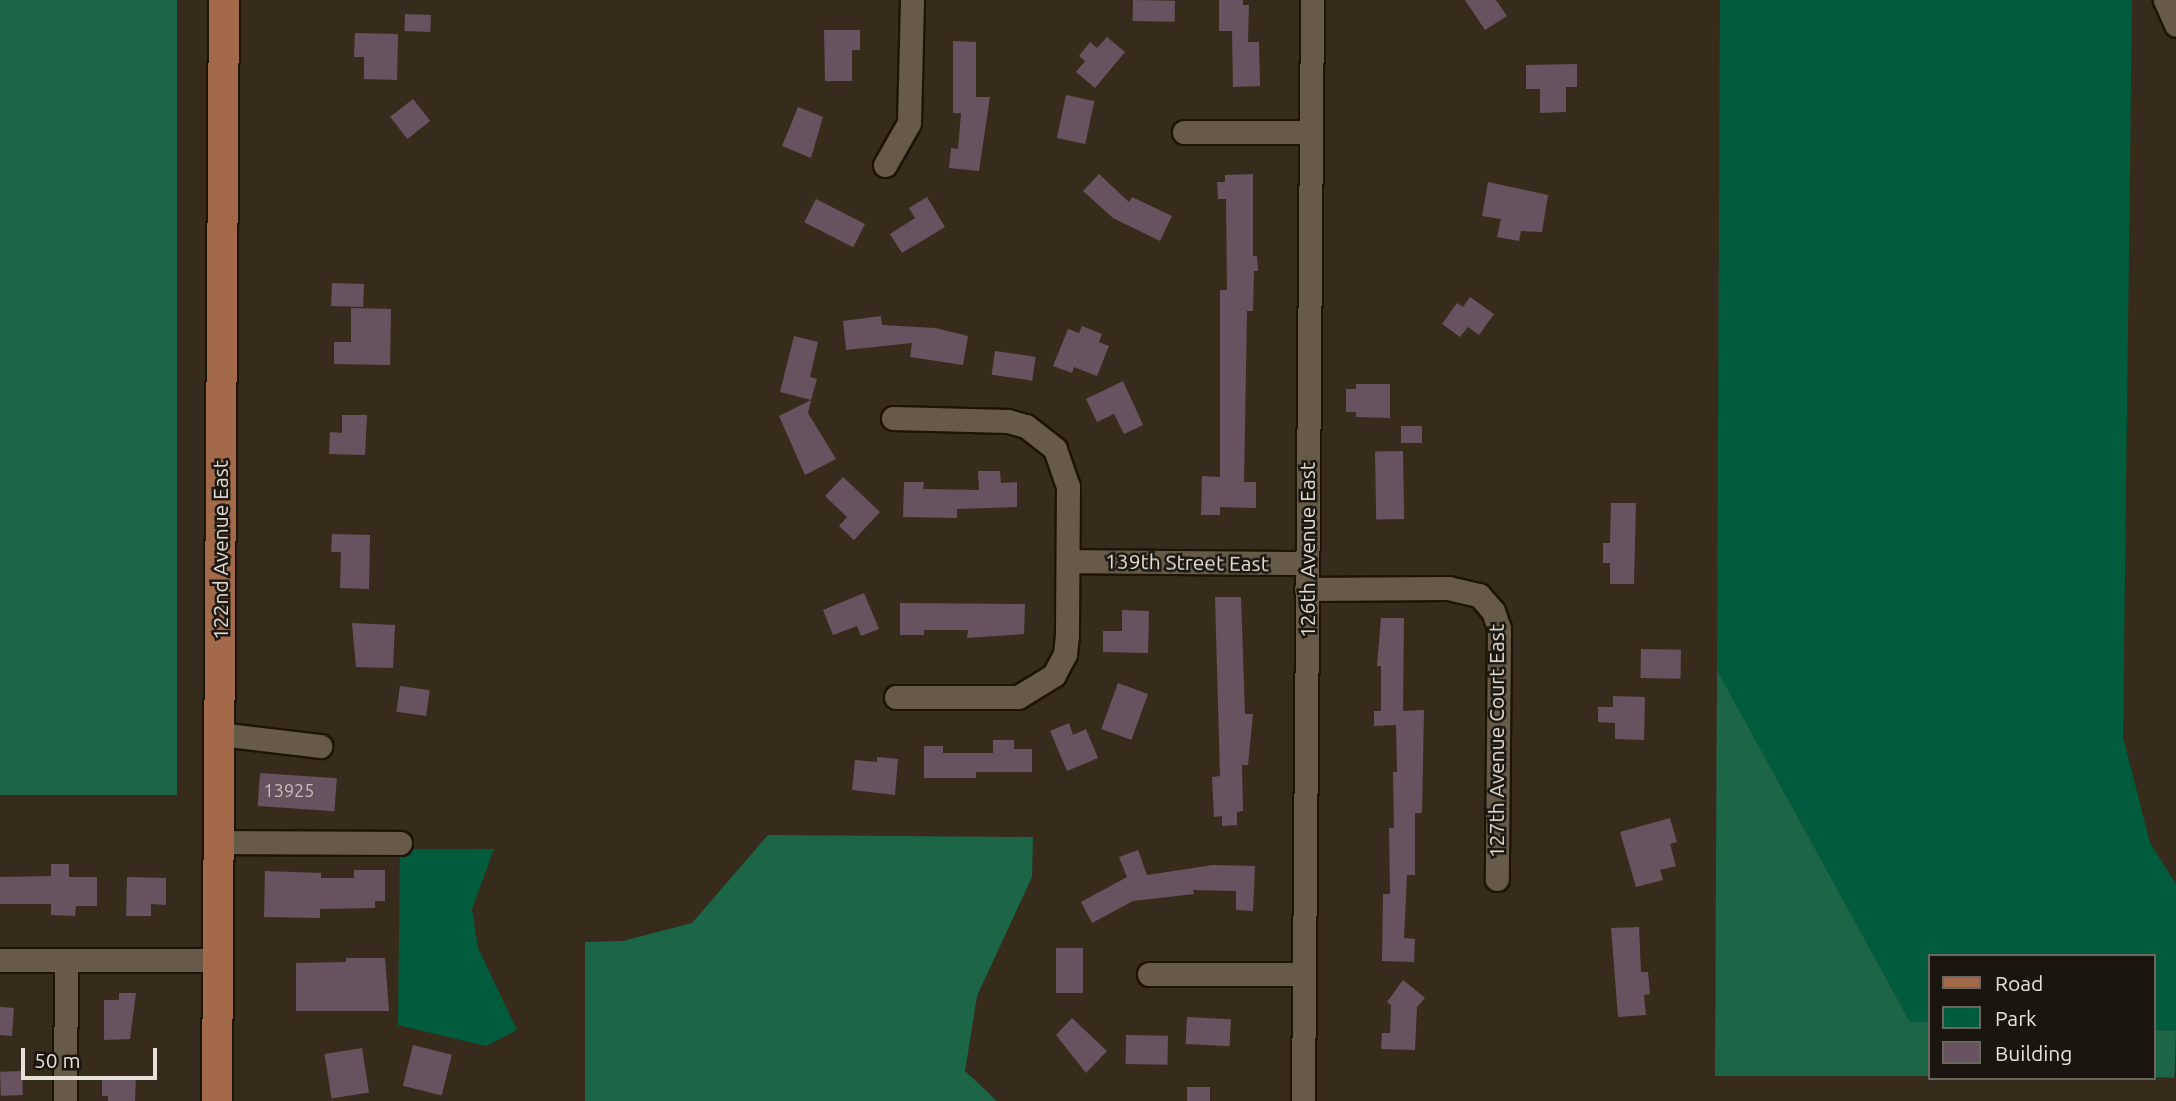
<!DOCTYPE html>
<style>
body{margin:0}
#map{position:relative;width:2176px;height:1101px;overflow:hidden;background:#372c1b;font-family:Ubuntu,sans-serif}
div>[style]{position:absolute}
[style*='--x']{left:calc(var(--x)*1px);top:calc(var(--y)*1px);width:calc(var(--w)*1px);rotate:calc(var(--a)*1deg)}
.green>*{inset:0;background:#005c3c}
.forest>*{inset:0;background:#1c6647;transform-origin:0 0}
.building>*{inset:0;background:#66535f;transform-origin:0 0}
.roads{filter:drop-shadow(2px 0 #1e1405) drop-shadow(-2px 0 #1e1405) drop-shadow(0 2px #1e1405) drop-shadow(0 -2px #1e1405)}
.minor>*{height:23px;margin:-11.5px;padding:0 11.5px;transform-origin:11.5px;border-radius:11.5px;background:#675a48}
.major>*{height:30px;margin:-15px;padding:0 15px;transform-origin:15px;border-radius:15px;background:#a36a4a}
span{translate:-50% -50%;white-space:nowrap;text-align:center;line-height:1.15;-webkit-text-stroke:5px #1a150e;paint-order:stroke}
.number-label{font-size:18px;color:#c8beb9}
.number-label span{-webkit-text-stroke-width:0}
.street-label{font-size:21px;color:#e8e1d7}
.legend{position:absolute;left:1928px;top:954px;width:228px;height:126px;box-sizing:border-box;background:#1a150e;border:2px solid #6c675e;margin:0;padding:9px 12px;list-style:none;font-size:21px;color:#e8e1d7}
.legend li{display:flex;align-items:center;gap:14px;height:35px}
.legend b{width:35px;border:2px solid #6c675e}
.scale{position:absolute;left:21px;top:1048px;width:136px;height:32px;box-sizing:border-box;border:4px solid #e8e1d7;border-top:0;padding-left:9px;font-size:21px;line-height:24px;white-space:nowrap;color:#e8e1d7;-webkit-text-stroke:5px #1a150e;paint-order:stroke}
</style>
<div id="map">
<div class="green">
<i style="clip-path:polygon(1720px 0,2132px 0,2123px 737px,2150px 843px,2176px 884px,2176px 1031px,2153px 1030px,2153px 956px,1929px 956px,1929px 1022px,1910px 1022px,1717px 670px)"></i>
<i style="clip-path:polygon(400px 849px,494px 849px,472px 909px,478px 948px,517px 1030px,486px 1046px,398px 1025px)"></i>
</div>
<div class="forest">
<i style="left:0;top:0;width:177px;height:795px"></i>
<i style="clip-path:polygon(1717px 670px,1910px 1022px,1929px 1022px,1929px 1076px,1715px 1076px)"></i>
<i style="clip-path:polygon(768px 835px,1033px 837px,1032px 877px,977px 996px,965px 1071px,997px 1101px,585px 1101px,585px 942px,623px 941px,692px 923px)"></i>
<i style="left:2153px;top:1030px;width:23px;height:47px;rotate:2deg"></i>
</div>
<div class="building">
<i style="left:1133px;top:0;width:42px;height:21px;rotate:1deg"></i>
<i style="clip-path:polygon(1219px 0,1243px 0,1243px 5px,1249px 5px,1248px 42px,1259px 42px,1260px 86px,1233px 87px,1232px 31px,1219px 31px)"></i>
<i style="clip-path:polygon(1465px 0,1496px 0,1507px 16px,1485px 30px)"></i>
<i style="left:405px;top:14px;width:26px;height:17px;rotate:2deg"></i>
<i style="clip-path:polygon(824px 30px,860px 30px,860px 50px,852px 50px,852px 81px,825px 81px)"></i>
<i style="clip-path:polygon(355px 33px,398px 34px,397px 80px,364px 79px,364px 57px,354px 57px)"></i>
<i style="clip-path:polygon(1107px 37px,1125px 52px,1095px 88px,1076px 72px,1085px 61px,1079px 56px,1090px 42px,1097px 48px)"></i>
<i style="clip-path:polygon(953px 41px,976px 42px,976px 97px,990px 97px,979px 171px,949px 168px,951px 148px,958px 149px,961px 113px,953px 113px)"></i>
<i style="clip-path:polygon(1577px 64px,1577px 87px,1566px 87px,1566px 112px,1540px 113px,1540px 89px,1526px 89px,1526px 65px)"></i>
<i style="left:1066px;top:95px;width:29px;height:44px;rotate:12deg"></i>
<i style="left:413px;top:99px;width:28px;height:29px;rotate:52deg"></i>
<i style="clip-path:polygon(798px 107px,823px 117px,811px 158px,782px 146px)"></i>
<i style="clip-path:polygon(1099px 174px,1129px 202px,1132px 197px,1172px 216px,1160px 241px,1113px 218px,1083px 191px)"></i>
<i style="clip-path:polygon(1253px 174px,1253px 256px,1257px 256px,1258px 271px,1254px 271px,1253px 311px,1247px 311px,1244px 482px,1256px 482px,1256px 508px,1220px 507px,1220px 515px,1201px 515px,1202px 476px,1220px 477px,1220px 290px,1227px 290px,1226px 199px,1218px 199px,1217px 182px,1225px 182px,1225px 175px)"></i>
<i style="clip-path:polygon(1488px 182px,1548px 195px,1542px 232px,1521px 231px,1519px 241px,1497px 237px,1501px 219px,1482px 216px)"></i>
<i style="clip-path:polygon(927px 197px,945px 227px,902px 253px,890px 234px,915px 218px,909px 208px)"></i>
<i style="left:816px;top:199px;width:55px;height:26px;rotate:27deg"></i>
<i style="left:332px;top:283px;width:32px;height:23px;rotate:2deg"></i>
<i style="clip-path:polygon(1470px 297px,1494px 314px,1479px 335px,1468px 327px,1460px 337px,1442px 324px,1457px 303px,1463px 307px)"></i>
<i style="clip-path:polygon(351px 308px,391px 309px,390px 365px,334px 364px,334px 342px,351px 342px)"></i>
<i style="clip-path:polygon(881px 316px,882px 325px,935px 328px,968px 336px,963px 365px,910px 357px,912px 343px,846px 350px,843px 321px)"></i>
<i style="clip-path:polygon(1082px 326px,1102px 334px,1099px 342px,1109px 346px,1097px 376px,1074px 367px,1072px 373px,1053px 366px,1068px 329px,1079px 333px)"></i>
<i style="clip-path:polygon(794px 336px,818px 342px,810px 377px,817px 379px,811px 400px,780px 392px)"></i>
<i style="left:995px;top:351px;width:41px;height:24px;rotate:8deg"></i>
<i style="clip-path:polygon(1123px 381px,1143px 425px,1124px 434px,1114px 414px,1097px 422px,1086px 399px)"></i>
<i style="clip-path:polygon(1356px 384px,1390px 384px,1390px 418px,1356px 417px,1356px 412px,1346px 412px,1346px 389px,1356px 389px)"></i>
<i style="clip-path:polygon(811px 400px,808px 413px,836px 459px,805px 475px,779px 416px)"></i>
<i style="clip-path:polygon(342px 415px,367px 415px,365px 455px,329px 454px,330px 432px,342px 433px)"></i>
<i style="left:1401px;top:426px;width:21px;height:17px"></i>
<i style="left:1403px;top:451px;width:68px;height:28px;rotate:89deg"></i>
<i style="clip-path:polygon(978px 471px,1000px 471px,1001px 483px,1017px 482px,1017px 507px,957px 509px,957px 518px,903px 517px,904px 482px,924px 482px,923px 489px,979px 490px)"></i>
<i style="clip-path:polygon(843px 477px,880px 512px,854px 540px,839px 526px,847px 517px,825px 496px)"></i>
<i style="clip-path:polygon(1611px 503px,1636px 503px,1634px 584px,1610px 584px,1610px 563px,1603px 563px,1603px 543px,1610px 543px)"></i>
<i style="clip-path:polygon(332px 534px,370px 535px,369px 589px,340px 588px,341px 552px,331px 552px)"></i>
<i style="clip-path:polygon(864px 593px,879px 629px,861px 636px,857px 626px,833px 635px,823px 610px)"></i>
<i style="clip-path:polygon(1215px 597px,1241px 597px,1245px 714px,1253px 714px,1248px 765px,1242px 765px,1243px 811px,1237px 812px,1237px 825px,1222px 826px,1222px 816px,1214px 817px,1212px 777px,1220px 776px)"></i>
<i style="clip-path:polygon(900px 603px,1025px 604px,1024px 634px,967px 638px,968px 630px,924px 630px,924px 635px,900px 635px)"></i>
<i style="clip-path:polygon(1122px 610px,1149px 611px,1148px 653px,1103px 652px,1103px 631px,1122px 631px)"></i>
<i style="clip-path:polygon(1381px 618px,1404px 618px,1403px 711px,1424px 710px,1422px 813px,1415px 813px,1415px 875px,1407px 875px,1404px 938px,1415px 939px,1414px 962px,1382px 961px,1383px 894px,1390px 894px,1389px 828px,1394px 828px,1393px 772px,1397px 772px,1396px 725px,1374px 726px,1374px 711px,1381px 711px,1381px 666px,1377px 666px)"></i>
<i style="clip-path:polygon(352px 623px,395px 625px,393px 668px,356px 667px)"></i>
<i style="left:1641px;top:649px;width:40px;height:29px;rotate:1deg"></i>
<i style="left:1118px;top:683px;width:32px;height:49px;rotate:20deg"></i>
<i style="left:400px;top:686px;width:30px;height:26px;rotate:8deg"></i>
<i style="clip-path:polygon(1613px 696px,1645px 697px,1644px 740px,1615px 739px,1615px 723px,1598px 722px,1598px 707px,1613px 707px)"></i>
<i style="clip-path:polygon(1069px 723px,1073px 735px,1086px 729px,1098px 758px,1067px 771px,1050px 731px)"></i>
<i style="clip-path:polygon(993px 740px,1014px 740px,1014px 749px,1032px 749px,1032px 772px,976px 772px,976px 778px,924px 778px,924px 746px,943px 746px,943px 753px,993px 753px)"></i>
<i style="clip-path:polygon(877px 757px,898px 759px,895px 795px,852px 790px,855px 760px,877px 762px)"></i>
<i style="left:260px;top:773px;width:77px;height:33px;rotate:4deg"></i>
<i style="clip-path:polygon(1670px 818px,1677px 842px,1670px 844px,1676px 866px,1660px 870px,1663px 880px,1636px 887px,1620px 832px)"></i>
<i style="clip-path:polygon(1138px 850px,1147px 875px,1213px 865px,1255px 866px,1253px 911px,1236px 910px,1236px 891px,1193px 890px,1194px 894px,1133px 901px,1092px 923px,1081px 902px,1127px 877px,1119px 857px)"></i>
<i style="clip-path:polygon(51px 864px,69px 864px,69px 877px,97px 877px,97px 906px,76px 906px,75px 916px,51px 915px,51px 904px,0 904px,0 877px,51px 876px)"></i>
<i style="clip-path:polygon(354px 870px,385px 870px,385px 901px,375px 901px,375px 908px,320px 909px,320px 918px,264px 917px,265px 871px,321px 873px,321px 878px,354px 878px)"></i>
<i style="clip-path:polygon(127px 877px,166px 878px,166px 905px,151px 904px,151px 916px,126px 916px)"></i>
<i style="clip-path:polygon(1639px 927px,1641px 972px,1648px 972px,1650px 994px,1644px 995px,1646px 1015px,1618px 1017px,1611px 928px)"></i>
<i style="left:1056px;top:948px;width:27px;height:45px"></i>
<i style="clip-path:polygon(346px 958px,385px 958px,389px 1011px,296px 1011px,296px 963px,346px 962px)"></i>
<i style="clip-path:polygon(1403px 980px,1425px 998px,1417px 1007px,1415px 1050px,1381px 1049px,1382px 1033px,1390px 1033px,1391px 1005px,1387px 1002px)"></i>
<i style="clip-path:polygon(119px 993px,136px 993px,130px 1039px,104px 1040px,104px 1000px,119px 1000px)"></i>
<i style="left:0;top:1007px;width:14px;height:28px;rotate:4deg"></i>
<i style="left:1187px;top:1017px;width:44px;height:27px;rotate:3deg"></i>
<i style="clip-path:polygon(1072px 1018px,1107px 1051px,1086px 1073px,1056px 1035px)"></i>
<i style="left:1126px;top:1035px;width:42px;height:29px;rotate:1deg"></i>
<i style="left:413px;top:1045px;width:40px;height:42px;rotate:14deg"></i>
<i style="left:362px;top:1048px;width:45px;height:38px;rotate:81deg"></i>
<i style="left:22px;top:1071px;width:24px;height:22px;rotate:88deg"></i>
<i style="clip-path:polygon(102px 1077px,136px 1077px,135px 1101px,108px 1101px,108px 1096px,102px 1096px)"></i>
<i style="left:1187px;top:1087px;width:23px;height:14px"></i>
</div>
<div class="roads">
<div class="minor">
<i style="--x:2165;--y:0;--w:27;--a:66"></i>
<i style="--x:1184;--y:132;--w:127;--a:0"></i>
<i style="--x:885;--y:165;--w:48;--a:-60.3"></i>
<i style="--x:909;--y:123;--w:123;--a:-88.6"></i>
<i style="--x:893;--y:418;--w:115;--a:1.5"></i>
<i style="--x:1008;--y:421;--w:19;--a:16"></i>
<i style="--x:1026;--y:426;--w:37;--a:38"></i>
<i style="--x:1055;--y:449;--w:39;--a:71"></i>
<i style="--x:1068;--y:486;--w:149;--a:90.4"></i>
<i style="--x:1067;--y:635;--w:19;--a:96"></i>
<i style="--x:1065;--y:654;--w:24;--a:118"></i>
<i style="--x:1054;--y:675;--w:42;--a:148.6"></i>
<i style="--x:1018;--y:697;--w:122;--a:180"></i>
<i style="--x:1068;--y:561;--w:238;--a:0.5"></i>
<i style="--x:1306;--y:589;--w:142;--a:-0.4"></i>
<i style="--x:1448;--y:588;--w:32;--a:13"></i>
<i style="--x:1479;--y:595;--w:21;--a:49"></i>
<i style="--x:1493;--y:611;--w:18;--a:71"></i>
<i style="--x:1499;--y:628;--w:251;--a:90.5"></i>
<i style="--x:219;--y:734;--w:102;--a:6.8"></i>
<i style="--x:218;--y:842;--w:182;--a:0.3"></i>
<i style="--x:0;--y:960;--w:218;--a:0"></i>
<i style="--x:1149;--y:974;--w:155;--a:0"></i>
<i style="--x:65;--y:1101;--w:141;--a:-89.6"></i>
<i style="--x:1303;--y:1101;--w:1101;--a:-89.53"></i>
</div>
<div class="major">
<i style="--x:217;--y:1101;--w:1101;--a:-89.64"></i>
</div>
</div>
<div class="number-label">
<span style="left:289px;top:790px">13925</span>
</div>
<div class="street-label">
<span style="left:220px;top:550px;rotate:-90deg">122nd Avenue East</span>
<span style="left:1307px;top:550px;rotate:-90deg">126th Avenue East</span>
<span style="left:1187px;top:562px;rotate:1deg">139th Street East</span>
<span style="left:1496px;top:741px;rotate:-90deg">127th Avenue Court East</span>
</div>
<ul class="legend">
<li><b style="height:9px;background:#a36a4a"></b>Road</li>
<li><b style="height:19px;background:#005c3c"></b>Park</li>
<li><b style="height:19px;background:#66535f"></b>Building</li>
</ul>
<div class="scale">50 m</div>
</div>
